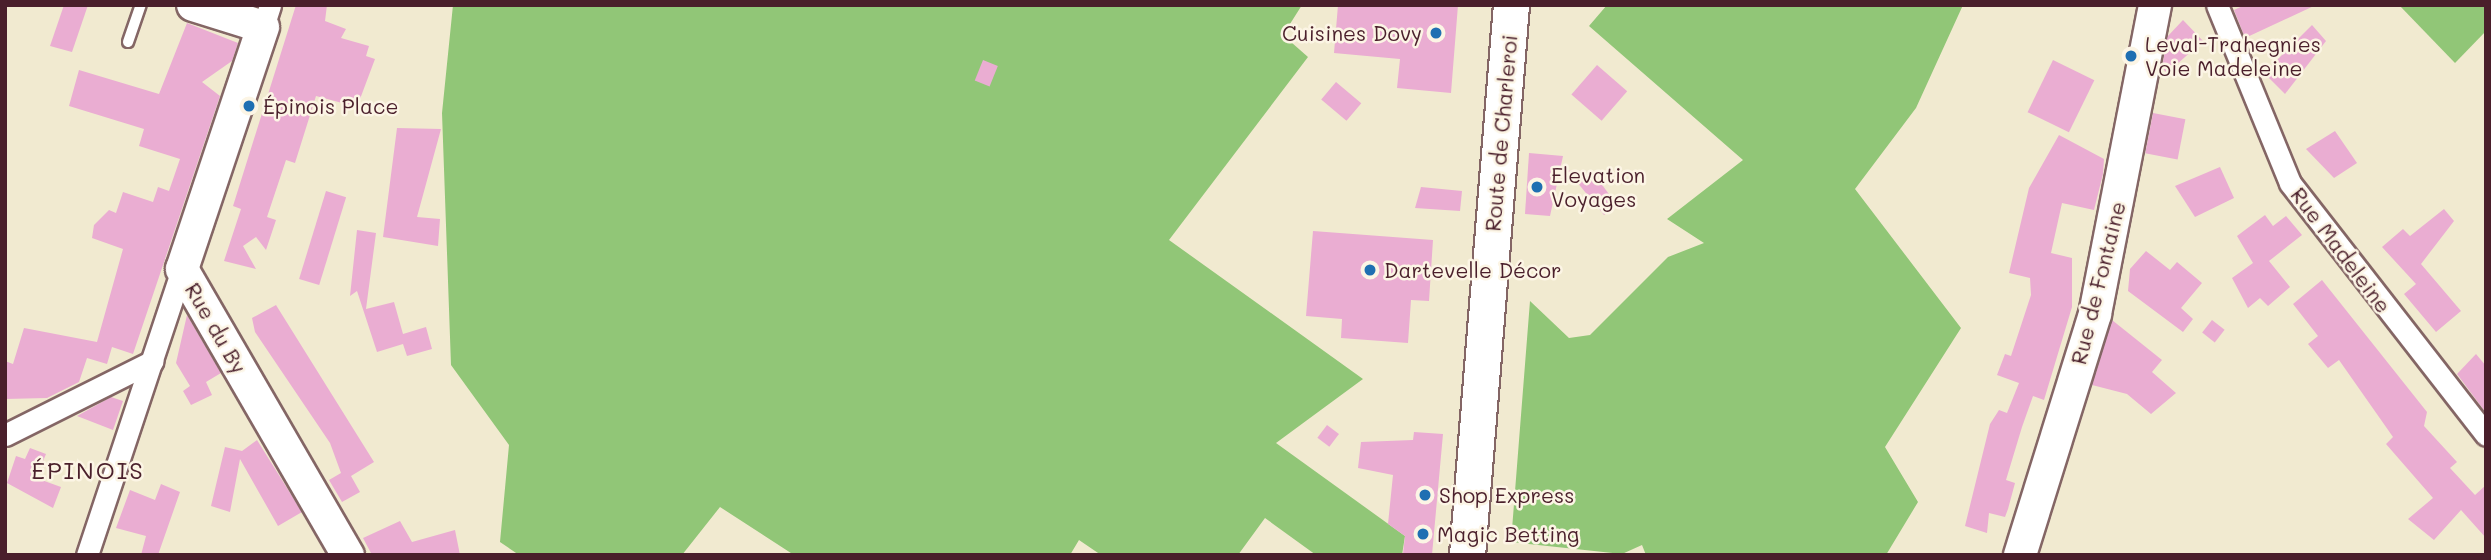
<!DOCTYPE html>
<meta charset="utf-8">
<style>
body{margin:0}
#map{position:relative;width:2491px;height:560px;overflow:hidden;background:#f1ead0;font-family:Mali,sans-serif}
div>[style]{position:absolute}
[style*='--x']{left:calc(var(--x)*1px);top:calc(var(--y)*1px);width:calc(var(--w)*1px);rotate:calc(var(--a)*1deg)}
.green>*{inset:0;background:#91c677}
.building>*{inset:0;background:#eaadd2;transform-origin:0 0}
.roads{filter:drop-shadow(2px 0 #846665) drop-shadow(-2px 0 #846665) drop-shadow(0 2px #846665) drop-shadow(0 -2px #846665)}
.lane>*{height:10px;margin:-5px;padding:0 5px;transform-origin:5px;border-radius:5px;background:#fff}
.street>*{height:21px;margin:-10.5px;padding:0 10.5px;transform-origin:10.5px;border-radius:10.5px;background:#fff}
.secondary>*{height:32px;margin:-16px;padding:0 16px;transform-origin:16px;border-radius:16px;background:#fff}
.primary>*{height:35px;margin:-17.5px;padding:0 17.5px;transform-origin:17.5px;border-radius:17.5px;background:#fff}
.dots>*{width:19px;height:19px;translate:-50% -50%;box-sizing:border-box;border:4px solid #fcf5e5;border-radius:50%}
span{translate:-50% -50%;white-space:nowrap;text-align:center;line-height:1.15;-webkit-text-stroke:5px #fcf5e5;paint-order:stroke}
.poi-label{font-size:21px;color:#4a1f2b}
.right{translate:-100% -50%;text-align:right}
.left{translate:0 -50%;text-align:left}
.street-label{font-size:21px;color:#4a1f2b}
.quarter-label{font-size:24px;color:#4a1f2b;letter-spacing:2px}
.frame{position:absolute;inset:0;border:7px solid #4a1f2b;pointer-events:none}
</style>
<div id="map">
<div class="green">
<i style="clip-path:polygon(453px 5px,1302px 5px,1283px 35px,1308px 57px,1169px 240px,1363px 379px,1276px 443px,1405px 536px,1402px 555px,1316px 555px,1265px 518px,1238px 555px,1101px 555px,1079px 540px,1070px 555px,794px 555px,720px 507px,682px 555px,519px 555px,500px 542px,509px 445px,451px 365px,442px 113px)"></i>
<i style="clip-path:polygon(1607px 5px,1963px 5px,1916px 108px,1855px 189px,1961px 328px,1885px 447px,1918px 502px,1886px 555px,1646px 555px,1642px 545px,1622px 554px,1511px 542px,1530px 301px,1569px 338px,1590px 335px,1668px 257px,1704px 243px,1667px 219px,1743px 160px,1589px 26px)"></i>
<i style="clip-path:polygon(2399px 5px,2486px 5px,2486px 31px,2455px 63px)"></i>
</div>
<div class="building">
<i style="clip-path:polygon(64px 5px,88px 5px,72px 52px,50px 46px)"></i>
<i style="clip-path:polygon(296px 5px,327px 5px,325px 21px,346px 29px,341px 38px,369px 46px,366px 56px,375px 59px,357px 107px,316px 96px,295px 163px,286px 160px,267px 217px,276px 220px,266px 250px,256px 237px,243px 246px,256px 269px,224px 261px,241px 209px,233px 206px)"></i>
<i style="clip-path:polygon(1338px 5px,1458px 5px,1451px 93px,1397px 88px,1400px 59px,1334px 53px)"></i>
<i style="clip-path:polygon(2245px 5px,2316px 5px,2245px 38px,2234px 10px)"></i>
<i style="clip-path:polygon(2183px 20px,2203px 41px,2167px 73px,2162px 68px,2167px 37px)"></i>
<i style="clip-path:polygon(187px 23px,238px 43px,232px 61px,202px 82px,220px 96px,133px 354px,112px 347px,107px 364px,87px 358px,79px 382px,47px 398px,5px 399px,5px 361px,13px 364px,24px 328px,97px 342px,123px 249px,92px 238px,94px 225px,109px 210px,116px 213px,123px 192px,153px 202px,158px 187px,169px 191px,180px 159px,139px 146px,144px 129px,69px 106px,79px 70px,159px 94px)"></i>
<i style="clip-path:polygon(2312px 25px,2326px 41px,2285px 94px,2264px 73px)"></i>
<i style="left:983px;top:60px;width:16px;height:22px;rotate:22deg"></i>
<i style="left:2053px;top:60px;width:46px;height:58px;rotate:26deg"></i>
<i style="left:1597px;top:65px;width:40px;height:39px;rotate:41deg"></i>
<i style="left:1336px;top:82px;width:33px;height:23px;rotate:40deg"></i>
<i style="left:2153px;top:113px;width:33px;height:41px;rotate:11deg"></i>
<i style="clip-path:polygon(397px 128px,441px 129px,417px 217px,440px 219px,438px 246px,383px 237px)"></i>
<i style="clip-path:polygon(2335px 131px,2357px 163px,2334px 178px,2306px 149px)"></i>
<i style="clip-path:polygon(2059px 135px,2104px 159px,2103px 174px,2094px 210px,2062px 203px,2051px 253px,2072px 258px,2072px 307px,2044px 400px,2033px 396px,2022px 427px,2006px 480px,2015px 483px,2008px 509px,2005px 517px,1989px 513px,1987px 533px,1965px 526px,1990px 424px,1999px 410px,2007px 413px,2019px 383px,1997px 375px,2005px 354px,2011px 356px,2031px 295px,2030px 278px,2009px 273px,2029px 188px)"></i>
<i style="clip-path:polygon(1529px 153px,1563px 156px,1550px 216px,1525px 214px)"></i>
<i style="clip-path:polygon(2220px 167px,2234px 198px,2195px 217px,2175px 186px)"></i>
<i style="clip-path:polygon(1567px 170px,1597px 178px,1617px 205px,1604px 215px)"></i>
<i style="clip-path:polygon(1421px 187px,1462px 191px,1460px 211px,1415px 208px)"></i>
<i style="left:326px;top:191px;width:21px;height:92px;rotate:17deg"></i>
<i style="clip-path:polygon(2444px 209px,2454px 221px,2421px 264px,2461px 311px,2436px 332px,2404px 294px,2416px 284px,2382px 247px,2403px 229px,2410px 236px)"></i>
<i style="clip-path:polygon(2265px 215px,2273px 226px,2286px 216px,2302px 235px,2269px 261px,2290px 287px,2268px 306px,2260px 298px,2248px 308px,2232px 278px,2253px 263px,2237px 236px)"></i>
<i style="clip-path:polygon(357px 230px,376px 233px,366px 309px,394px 302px,403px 334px,426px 327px,432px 349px,407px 356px,403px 344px,377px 352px,357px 291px,350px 296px)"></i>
<i style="clip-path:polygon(1313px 231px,1433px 240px,1429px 301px,1411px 300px,1408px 343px,1341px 338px,1342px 319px,1306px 316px)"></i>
<i style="clip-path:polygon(2146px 251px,2170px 270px,2177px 262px,2202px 283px,2181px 308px,2193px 319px,2183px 332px,2128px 291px,2130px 269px)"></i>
<i style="clip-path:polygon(2322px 280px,2427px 412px,2424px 426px,2457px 462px,2450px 468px,2475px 495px,2486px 485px,2486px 538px,2461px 510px,2434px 540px,2408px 519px,2433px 498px,2386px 444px,2393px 437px,2339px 360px,2328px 368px,2308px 344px,2318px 336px,2293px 304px)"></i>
<i style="clip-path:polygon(276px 305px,374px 462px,351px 476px,360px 492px,342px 502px,329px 480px,341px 473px,330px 443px,255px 332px,252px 318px)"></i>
<i style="clip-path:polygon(187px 315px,221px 373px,206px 382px,212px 395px,191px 405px,183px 391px,190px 386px,176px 363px)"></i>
<i style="clip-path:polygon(2112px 320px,2162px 360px,2152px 372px,2176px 393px,2151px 414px,2127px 394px,2092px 385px)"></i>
<i style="left:2212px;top:320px;width:16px;height:16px;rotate:38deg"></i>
<i style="clip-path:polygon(2476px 354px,2486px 366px,2486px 413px,2457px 374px)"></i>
<i style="clip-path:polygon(111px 397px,123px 401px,113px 430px,77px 416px)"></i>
<i style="left:1327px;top:425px;width:15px;height:16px;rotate:37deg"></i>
<i style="clip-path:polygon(1414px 432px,1443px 434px,1432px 555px,1403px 554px,1405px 536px,1388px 524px,1393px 475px,1358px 468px,1361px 442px,1413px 440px)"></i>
<i style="clip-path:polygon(257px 440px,302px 512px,278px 526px,240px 459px,230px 512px,211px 506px,225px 447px,242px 451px)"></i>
<i style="clip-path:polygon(30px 448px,46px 454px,36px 478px,61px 487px,53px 508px,7px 483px,16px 456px,25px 459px)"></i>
<i style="clip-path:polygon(161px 484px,180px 492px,158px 555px,141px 555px,146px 536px,116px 528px,130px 490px,155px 500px)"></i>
<i style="clip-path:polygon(400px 521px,412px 542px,455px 530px,460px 555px,372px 555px,363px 538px)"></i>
</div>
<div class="roads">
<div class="lane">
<i style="--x:128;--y:42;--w:39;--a:-71"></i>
</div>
<div class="street">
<i style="--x:2217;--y:5;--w:192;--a:67.7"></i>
<i style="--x:2290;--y:183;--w:319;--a:52.1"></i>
<i style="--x:263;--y:27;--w:23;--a:-72"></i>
<i style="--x:5;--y:435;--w:165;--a:-26.6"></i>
<i style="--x:87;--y:555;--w:301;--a:-71.6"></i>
</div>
<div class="secondary">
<i style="--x:193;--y:5;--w:73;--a:17.4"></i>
<i style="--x:263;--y:27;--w:255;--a:108.5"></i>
<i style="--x:182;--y:269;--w:331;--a:59.9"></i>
<i style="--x:2020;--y:555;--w:252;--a:-72.7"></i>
<i style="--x:2095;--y:314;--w:315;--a:-79"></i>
</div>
<div class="primary">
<i style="--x:1467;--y:555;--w:552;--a:-85.43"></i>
</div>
</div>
<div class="dots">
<i style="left:1436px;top:33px;background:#1f6fb2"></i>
<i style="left:2131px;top:56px;background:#1f6fb2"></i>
<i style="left:249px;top:106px;background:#1f6fb2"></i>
<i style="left:1537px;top:187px;background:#1f6fb2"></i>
<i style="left:1370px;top:270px;background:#1f6fb2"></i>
<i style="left:1425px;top:495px;background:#1f6fb2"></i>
<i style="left:1423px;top:534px;background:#1f6fb2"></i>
</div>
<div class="poi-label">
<span class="right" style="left:1422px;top:33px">Cuisines Dovy</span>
<span class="left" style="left:2145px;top:56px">Leval-Trahegnies<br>Voie Madeleine</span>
<span class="left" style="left:263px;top:106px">Épinois Place</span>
<span class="left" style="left:1551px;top:187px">Elevation<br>Voyages</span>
<span class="left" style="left:1384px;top:270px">Dartevelle Décor</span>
<span class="left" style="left:1439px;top:495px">Shop Express</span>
<span class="left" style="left:1437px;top:534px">Magic Betting</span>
</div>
<div class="street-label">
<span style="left:1501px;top:133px;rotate:-85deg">Route de Charleroi</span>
<span style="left:2341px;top:250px;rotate:53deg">Rue Madeleine</span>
<span style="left:2098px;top:283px;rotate:-76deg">Rue de Fontaine</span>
<span style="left:216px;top:328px;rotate:60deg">Rue du By</span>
</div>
<div class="quarter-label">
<span style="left:88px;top:470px">ÉPINOIS</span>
</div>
<div class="frame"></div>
</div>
